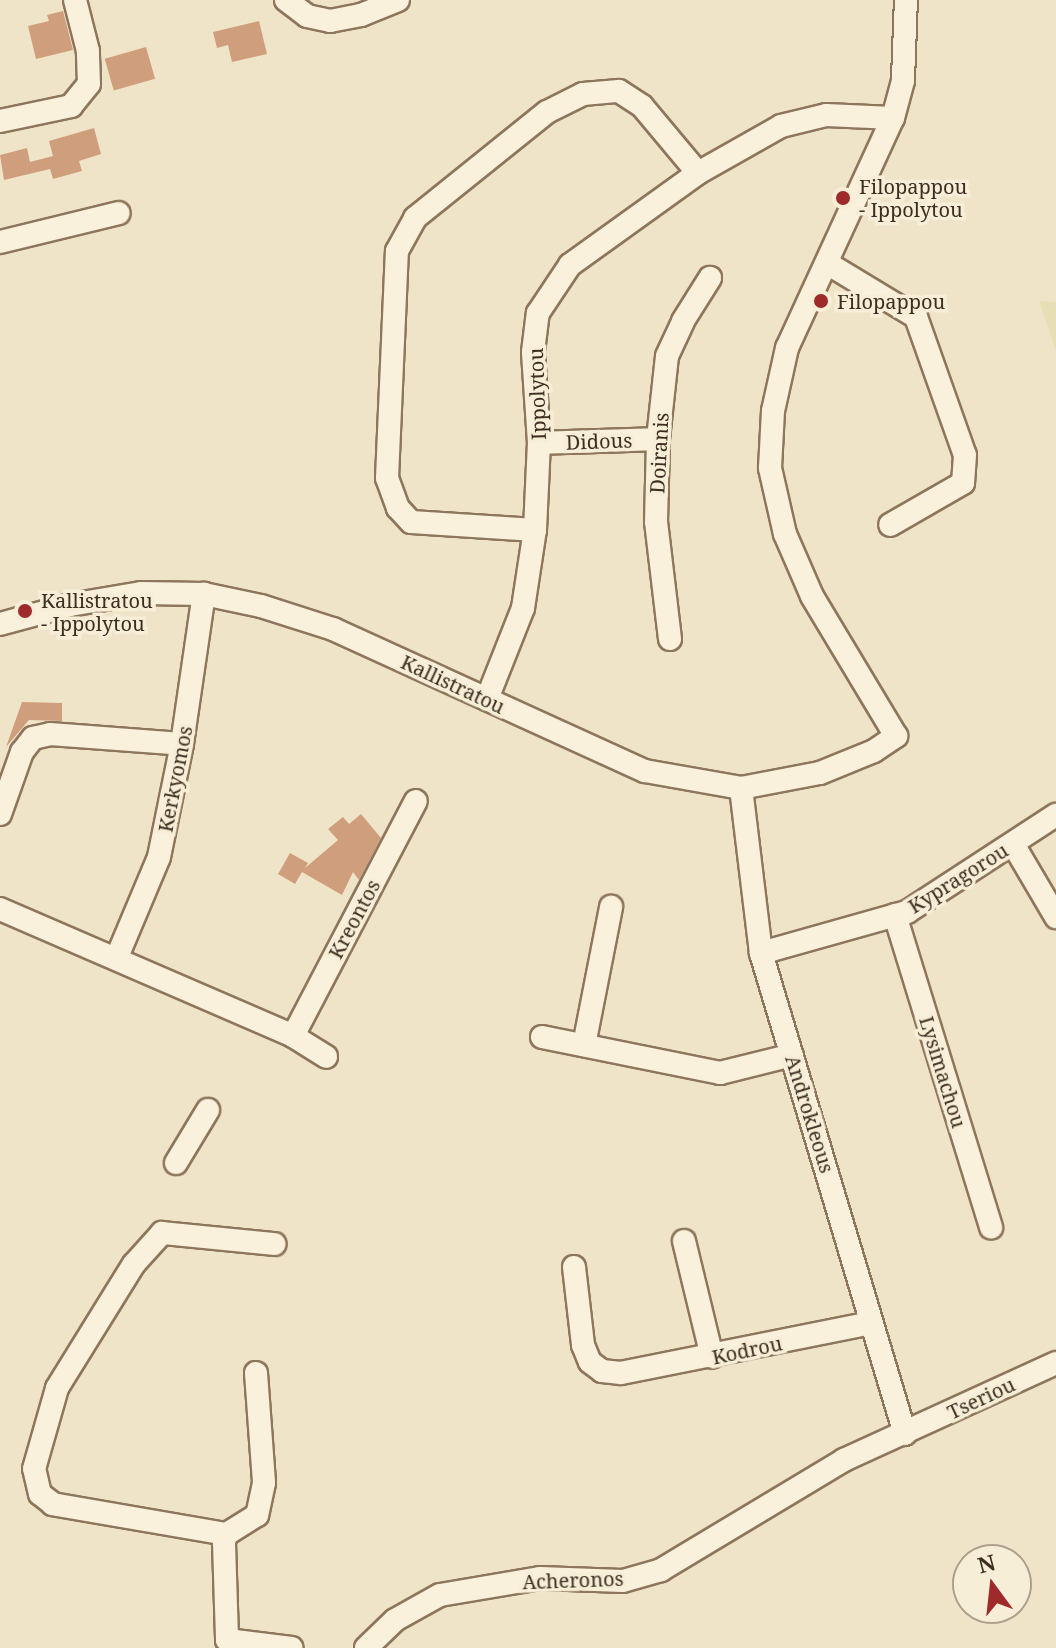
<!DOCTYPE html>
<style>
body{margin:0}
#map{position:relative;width:1056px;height:1648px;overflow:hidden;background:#f0e4c8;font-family:"Noto Serif",serif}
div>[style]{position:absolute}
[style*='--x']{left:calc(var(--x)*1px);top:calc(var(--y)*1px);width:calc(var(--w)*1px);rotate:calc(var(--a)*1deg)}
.farmland>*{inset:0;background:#e6deb5}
.building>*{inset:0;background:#cf9f7d;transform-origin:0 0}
.roads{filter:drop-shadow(2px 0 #8d765c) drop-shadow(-2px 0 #8d765c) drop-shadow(0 2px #8d765c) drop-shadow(0 -2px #8d765c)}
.minor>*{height:22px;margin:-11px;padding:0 11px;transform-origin:11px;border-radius:11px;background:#faf1dc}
.dots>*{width:22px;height:22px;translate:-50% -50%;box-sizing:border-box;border:4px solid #f7eed8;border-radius:50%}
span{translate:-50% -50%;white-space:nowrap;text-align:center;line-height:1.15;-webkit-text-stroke:7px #f7eed8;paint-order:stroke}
.poi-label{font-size:20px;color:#3d2e20}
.left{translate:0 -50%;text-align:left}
.street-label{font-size:20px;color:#3d2e20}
.north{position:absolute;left:952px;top:1544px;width:80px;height:80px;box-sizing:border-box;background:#f7eed8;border:2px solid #ada18e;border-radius:50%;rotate:345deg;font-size:22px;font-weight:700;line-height:32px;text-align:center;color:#3d2e20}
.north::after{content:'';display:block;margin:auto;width:28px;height:36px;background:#9e2a2b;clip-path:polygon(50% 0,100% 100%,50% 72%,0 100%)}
</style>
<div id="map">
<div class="farmland">
<i style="clip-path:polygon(1039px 301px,1056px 302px,1056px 351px)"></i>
</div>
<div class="building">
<i style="clip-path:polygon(63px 11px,73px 50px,36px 59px,28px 26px,49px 21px,47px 15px)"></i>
<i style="clip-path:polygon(259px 21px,267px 54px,232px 62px,228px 45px,217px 48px,213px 32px)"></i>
<i style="left:146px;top:47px;width:33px;height:43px;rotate:74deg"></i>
<i style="clip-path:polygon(94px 128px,101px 154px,79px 161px,82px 171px,53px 179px,50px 169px,4px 180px,0 155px,27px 148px,30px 162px,53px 156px,49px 141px)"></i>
<i style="clip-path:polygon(22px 702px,62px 703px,62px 721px,29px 720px,6px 747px)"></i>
<i style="clip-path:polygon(361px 814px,381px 838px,359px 880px,353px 872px,342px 895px,302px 872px,295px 884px,278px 874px,290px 853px,308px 863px,305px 868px,338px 840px,328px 829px,343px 817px,349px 824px)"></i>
</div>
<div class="roads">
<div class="minor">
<i style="--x:286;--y:0;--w:26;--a:37"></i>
<i style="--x:307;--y:16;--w:24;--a:12"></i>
<i style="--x:330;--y:21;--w:32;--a:-11"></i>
<i style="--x:361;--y:15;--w:40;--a:-22"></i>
<i style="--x:0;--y:121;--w:73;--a:-11.9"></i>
<i style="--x:71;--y:106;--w:28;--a:-51"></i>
<i style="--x:89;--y:84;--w:33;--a:-92"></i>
<i style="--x:88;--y:51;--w:53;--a:-104.3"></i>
<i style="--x:0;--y:242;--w:122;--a:-13.7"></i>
<i style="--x:827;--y:263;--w:104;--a:31.2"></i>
<i style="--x:916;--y:317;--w:146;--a:70.5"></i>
<i style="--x:965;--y:455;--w:28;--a:94"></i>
<i style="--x:963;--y:483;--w:84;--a:150.1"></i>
<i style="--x:539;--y:443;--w:119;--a:-1.9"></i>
<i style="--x:535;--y:530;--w:124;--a:-176.3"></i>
<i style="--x:411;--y:522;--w:19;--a:-133"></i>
<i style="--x:398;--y:508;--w:32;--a:-110"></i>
<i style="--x:387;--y:478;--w:227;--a:-87.5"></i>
<i style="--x:397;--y:251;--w:38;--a:-61"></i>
<i style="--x:415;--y:218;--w:169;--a:-38.8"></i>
<i style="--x:547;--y:112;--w:40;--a:-26.6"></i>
<i style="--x:583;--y:94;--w:36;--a:-5"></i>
<i style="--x:619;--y:91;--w:27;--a:33"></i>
<i style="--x:642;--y:106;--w:87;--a:50.1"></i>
<i style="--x:0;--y:624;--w:73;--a:-15.2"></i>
<i style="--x:70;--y:605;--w:72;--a:-9.6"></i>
<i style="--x:141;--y:593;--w:63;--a:0.9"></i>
<i style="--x:204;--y:594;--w:58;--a:11.9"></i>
<i style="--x:261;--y:606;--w:76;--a:17.7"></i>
<i style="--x:333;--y:629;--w:343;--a:24.5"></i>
<i style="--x:645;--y:771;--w:97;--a:10"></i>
<i style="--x:741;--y:788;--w:80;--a:-10.8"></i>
<i style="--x:820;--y:773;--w:58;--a:-22.2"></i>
<i style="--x:874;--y:751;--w:27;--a:-34"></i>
<i style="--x:896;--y:736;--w:163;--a:-121"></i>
<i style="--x:812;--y:596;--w:68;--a:-113.5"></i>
<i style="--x:785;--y:534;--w:68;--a:-102.8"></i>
<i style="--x:770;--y:468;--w:57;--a:-87"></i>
<i style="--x:773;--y:411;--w:65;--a:-77.5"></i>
<i style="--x:787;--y:348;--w:253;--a:-65.3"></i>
<i style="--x:893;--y:118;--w:39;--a:-75"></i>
<i style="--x:903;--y:80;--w:80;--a:-87.9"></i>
<i style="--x:670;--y:639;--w:118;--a:-96.8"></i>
<i style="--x:656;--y:522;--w:83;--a:-88.6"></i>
<i style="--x:658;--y:439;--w:83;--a:-83.8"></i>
<i style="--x:667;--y:356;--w:38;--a:-65"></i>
<i style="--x:683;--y:321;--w:51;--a:-57.9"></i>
<i style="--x:487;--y:699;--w:98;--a:-68.4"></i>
<i style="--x:523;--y:608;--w:79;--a:-81.3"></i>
<i style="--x:535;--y:530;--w:87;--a:-87.4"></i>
<i style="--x:539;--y:443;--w:91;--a:-93.8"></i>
<i style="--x:533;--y:352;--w:39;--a:-83"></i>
<i style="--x:538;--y:313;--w:58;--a:-56.3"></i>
<i style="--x:570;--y:265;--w:158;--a:-35.7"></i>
<i style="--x:698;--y:173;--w:95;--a:-29.5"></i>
<i style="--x:781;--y:126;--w:46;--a:-13.7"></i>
<i style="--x:826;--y:115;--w:67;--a:2.6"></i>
<i style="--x:741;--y:788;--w:166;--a:83.1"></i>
<i style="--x:761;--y:953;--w:502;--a:73.33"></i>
<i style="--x:0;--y:814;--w:66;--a:-70.5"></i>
<i style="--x:22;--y:752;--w:18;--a:-52"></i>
<i style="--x:33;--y:738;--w:17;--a:-13"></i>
<i style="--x:50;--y:734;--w:132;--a:4.3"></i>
<i style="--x:1013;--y:844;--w:85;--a:59.5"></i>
<i style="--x:0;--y:909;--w:319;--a:23.4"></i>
<i style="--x:293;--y:1036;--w:39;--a:32"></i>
<i style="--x:895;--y:915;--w:327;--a:72.9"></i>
<i style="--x:761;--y:953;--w:152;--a:-15.7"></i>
<i style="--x:907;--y:912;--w:178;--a:-33.1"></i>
<i style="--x:117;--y:957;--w:108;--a:-67.2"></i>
<i style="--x:159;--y:857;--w:115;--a:-78.5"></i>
<i style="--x:182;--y:744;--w:152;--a:-81.7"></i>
<i style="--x:293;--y:1036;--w:265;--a:-62.4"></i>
<i style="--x:542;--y:1037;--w:182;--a:11.4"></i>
<i style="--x:720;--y:1073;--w:74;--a:-14"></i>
<i style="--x:584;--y:1045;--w:141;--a:-78.9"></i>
<i style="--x:176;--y:1163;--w:62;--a:-58.9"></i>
<i style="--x:684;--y:1241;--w:119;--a:76.4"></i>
<i style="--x:574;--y:1267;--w:79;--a:83.4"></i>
<i style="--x:583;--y:1345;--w:18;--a:68"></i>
<i style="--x:590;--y:1362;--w:15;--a:37"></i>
<i style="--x:602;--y:1371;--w:19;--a:6"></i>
<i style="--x:621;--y:1373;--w:255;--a:-11.3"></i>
<i style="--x:256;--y:1373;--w:110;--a:85.8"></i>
<i style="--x:264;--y:1483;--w:33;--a:102"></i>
<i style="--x:257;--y:1515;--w:36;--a:148"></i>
<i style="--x:226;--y:1534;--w:9;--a:103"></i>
<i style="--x:224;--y:1543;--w:97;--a:88.2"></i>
<i style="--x:227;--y:1640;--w:65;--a:7"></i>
<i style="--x:226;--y:1534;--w:176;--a:-170.2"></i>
<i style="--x:53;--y:1504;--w:16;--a:-142"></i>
<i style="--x:40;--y:1494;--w:26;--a:-103"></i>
<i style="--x:34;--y:1469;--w:84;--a:-74.1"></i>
<i style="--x:57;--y:1388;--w:146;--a:-58.2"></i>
<i style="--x:134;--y:1264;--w:42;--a:-47.9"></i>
<i style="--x:162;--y:1233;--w:113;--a:5.6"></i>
<i style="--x:366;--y:1648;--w:40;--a:-44"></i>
<i style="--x:395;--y:1620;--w:51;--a:-29.1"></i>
<i style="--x:440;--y:1595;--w:101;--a:-9.6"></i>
<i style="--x:540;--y:1578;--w:83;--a:2.1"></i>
<i style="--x:623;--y:1581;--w:40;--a:-16"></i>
<i style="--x:661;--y:1570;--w:214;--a:-31"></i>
<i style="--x:844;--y:1460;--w:233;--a:-24.6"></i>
</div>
</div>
<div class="dots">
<i style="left:843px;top:198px;background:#9e2a2b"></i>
<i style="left:821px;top:301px;background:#9e2a2b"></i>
<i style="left:25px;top:611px;background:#9e2a2b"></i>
</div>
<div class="poi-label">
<span class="left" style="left:859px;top:198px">Filopappou<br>- Ippolytou</span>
<span class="left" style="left:837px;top:301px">Filopappou</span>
<span class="left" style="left:41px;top:612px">Kallistratou<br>- Ippolytou</span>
</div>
<div class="street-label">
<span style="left:537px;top:394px;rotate:-92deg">Ippolytou</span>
<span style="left:599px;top:441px;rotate:-2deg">Didous</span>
<span style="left:659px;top:453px;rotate:-87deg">Doiranis</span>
<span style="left:453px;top:684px;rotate:25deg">Kallistratou</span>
<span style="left:175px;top:779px;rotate:-79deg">Kerkyomos</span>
<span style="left:958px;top:878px;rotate:-32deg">Kypragorou</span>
<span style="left:354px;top:919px;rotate:-62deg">Kreontos</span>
<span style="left:943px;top:1072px;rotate:73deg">Lysimachou</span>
<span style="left:810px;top:1114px;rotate:73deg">Androkleous</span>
<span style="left:747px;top:1350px;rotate:-12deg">Kodrou</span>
<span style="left:981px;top:1398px;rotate:-25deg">Tseriou</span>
<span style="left:573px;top:1580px;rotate:-2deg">Acheronos</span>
</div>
<div class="north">N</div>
</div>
